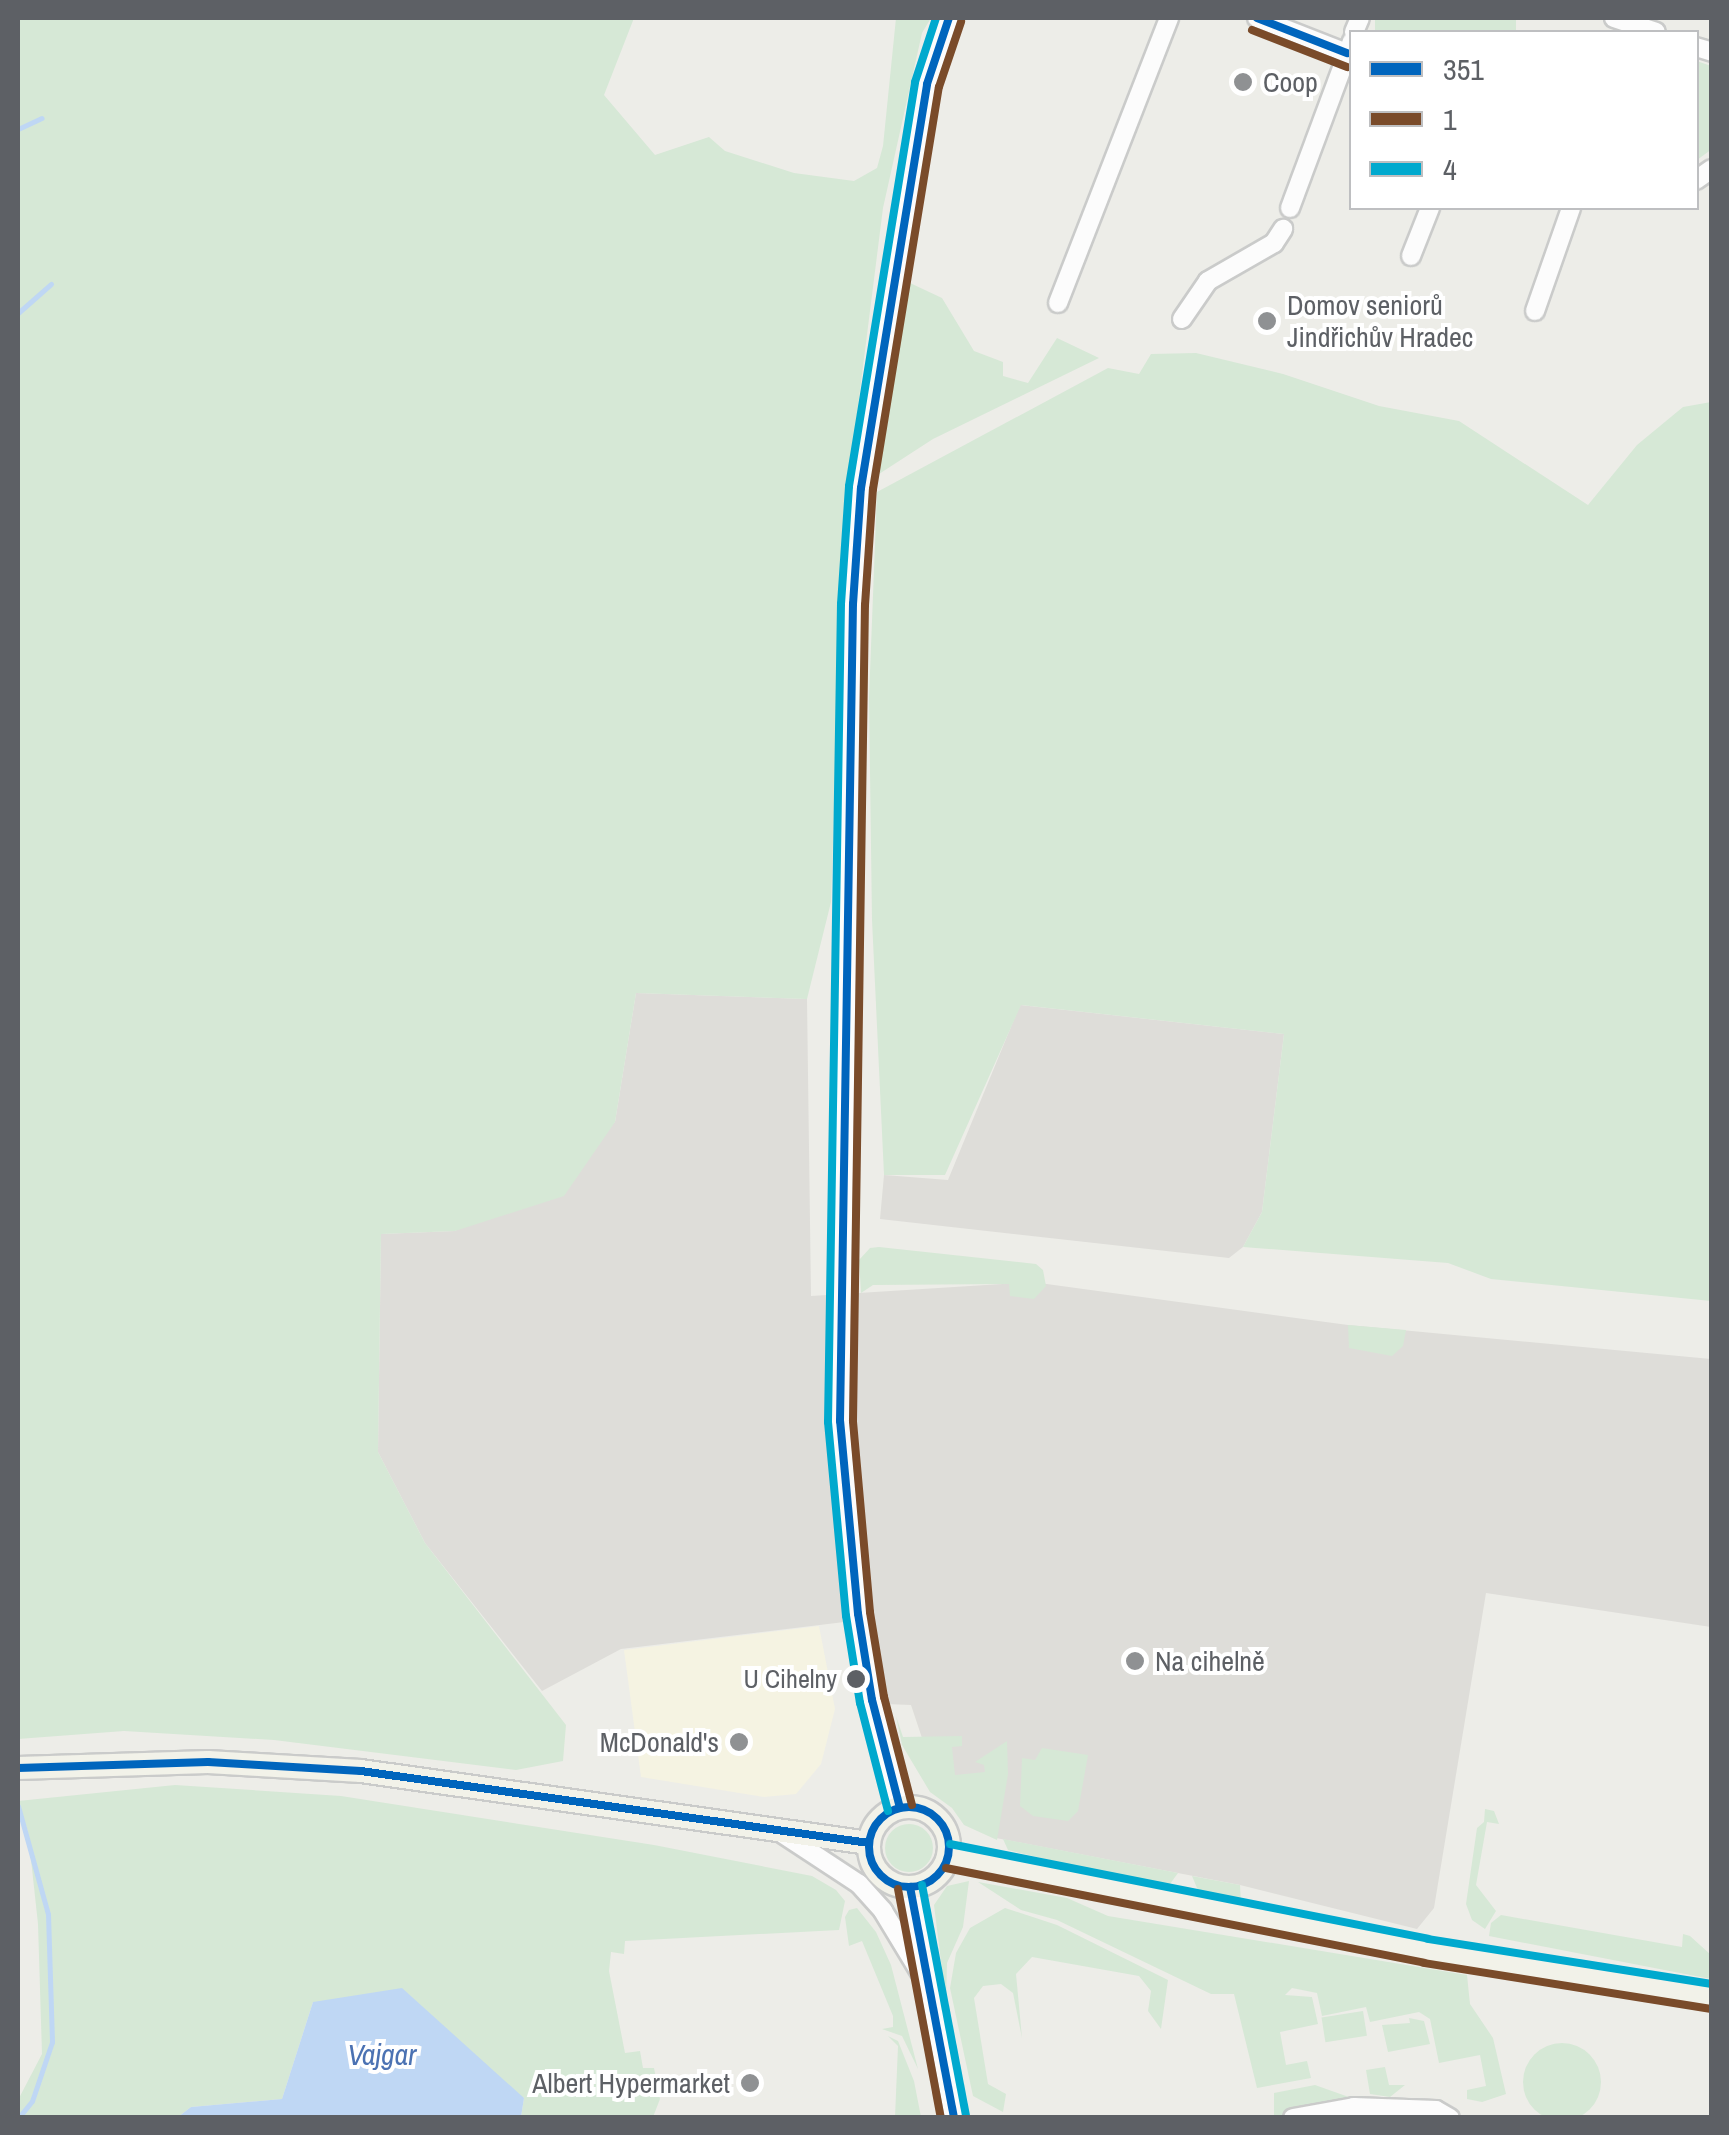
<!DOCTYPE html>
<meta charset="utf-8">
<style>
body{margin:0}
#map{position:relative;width:1729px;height:2135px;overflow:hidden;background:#edede8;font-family:"Archivo Narrow",sans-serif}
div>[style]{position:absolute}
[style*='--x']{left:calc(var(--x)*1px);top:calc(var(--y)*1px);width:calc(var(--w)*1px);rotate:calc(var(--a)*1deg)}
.commercial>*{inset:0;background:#f5f3e2}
.industrial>*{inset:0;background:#deddd9}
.green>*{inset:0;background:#d6e8d6;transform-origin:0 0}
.round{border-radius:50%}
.water>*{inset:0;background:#bfd7f4}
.stream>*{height:5px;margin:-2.5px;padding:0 2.5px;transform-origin:2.5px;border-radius:2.5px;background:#bfd7f4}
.roads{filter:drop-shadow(2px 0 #cacbca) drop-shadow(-2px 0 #cacbca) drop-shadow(0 2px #cacbca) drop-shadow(0 -2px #cacbca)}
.minor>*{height:18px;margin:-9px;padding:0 9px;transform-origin:9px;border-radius:9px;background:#fcfcfc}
.major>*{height:22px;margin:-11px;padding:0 11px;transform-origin:11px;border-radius:11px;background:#f2f2e9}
.major>.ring{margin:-11px;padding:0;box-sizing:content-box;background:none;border:22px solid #f2f2e9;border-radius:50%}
.bus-1>*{height:8px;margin:-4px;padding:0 4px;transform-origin:4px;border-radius:4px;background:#0065bd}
.bus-1>.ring{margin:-4px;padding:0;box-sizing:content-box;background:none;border:8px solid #0065bd;border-radius:50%}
.bus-2>*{height:8px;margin:-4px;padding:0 4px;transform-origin:4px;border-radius:4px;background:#7a4b2a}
.bus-3>*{height:8px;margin:-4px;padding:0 4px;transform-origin:4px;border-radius:4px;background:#00a9ce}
.dots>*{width:28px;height:28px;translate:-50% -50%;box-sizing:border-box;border:5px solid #fff;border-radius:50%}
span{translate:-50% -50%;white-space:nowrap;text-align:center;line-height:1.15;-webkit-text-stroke:8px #fff;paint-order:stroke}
.bus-label{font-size:26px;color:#5d6065}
.right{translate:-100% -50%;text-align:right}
.poi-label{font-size:28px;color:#5d6065}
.left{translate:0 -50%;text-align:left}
.water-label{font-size:30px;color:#4b72b3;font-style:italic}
.frame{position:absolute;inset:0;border:20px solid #5d6065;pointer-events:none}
.legend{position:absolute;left:1349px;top:30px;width:350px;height:180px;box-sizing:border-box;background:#fff;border:2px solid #bebfc1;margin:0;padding:12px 18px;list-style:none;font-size:30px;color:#5d6065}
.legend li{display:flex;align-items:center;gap:20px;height:50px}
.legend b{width:50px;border:2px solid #bebfc1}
</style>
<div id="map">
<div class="commercial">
<i style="clip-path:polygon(819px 1626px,835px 1709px,821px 1764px,796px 1794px,764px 1797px,641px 1777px,624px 1650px)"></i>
</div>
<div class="industrial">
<i style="clip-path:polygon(636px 993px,807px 999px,811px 1296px,1032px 1282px,1348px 1325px,1711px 1359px,1711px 1627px,1486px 1593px,1434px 1908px,1417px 1929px,1240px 1885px,996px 1838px,939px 1789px,911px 1705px,886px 1704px,869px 1619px,621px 1649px,542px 1691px,425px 1543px,378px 1452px,381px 1234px,455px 1231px,615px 1122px)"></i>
<i style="clip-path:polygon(1020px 1005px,1284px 1034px,1262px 1212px,1243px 1247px,1229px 1258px,880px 1219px,884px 1175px,948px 1180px)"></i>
</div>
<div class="green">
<i style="clip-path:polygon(18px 18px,634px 18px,604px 95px,655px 155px,709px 137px,725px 151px,794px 173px,854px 181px,877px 168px,883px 146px,896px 18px,931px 18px,922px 33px,883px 208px,844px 517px,831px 902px,807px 999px,636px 993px,615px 1122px,564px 1196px,455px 1231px,381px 1234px,378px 1452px,425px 1543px,566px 1725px,563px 1761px,516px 1770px,274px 1740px,124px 1731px,18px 1739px)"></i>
<i style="left:1375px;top:18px;width:141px;height:16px"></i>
<i style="clip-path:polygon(1697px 61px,1711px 66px,1712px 149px,1697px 160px)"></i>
<i style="clip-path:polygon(910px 283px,942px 298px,974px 351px,1003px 362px,1003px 376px,1028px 383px,1057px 338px,1099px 358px,933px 439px,879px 474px)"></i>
<i style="clip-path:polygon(1196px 353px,1283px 374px,1379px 406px,1459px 421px,1588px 505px,1637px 445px,1683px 407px,1711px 402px,1711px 1301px,1491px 1279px,1448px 1263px,1243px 1247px,1262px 1212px,1284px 1034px,1021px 1005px,945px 1175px,884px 1175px,872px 920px,869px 698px,877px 492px,1108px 368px,1139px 374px,1151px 354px)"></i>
<i style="clip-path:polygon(879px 1247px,1036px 1264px,1043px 1270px,1046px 1286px,1034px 1299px,1010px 1296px,1009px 1284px,873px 1285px,861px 1293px,859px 1260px,870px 1248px)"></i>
<i style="clip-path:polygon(1348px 1325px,1406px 1330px,1403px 1346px,1392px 1356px,1349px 1348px)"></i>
<i style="clip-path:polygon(896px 1716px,903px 1737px,962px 1736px,962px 1746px,952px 1747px,955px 1775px,985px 1772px,984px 1765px,975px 1762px,1007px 1741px,1008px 1774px,997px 1840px,964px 1825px,952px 1808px,930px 1792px,902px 1745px)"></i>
<i style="clip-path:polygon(1042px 1748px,1088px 1755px,1078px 1811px,1068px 1821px,1033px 1816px,1020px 1806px,1022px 1758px,1035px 1760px)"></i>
<i style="clip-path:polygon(175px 1785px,341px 1796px,654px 1845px,812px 1876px,836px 1890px,845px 1901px,839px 1930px,625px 1941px,624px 1954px,611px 1952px,609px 1971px,625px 2053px,640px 2051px,643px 2068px,654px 2068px,660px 2099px,653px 2117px,521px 2117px,524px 2098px,313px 2002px,282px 2099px,191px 2107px,178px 2117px,18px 2118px,18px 2100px,42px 2054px,38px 1924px,28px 1832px,18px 1801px)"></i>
<i style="clip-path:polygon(1485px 1809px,1494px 1811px,1499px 1824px,1487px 1822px,1476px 1885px,1496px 1911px,1485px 1929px,1472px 1920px,1466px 1904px,1477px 1828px,1484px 1822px)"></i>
<i class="round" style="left:885px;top:1824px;width:48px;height:48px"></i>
<i style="clip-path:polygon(1003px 1839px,1178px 1873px,1167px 1888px,1008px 1850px)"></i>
<i style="clip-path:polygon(1192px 1876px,1240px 1885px,1241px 1903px,1200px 1895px)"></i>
<i style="clip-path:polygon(969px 1881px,963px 1927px,947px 1963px,946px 2002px,934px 1905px,947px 1886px)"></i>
<i style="clip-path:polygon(978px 1882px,1067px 1898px,1108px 1916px,1467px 1975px,1470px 2004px,1493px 2038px,1506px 2094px,1482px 2102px,1467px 2099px,1467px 2090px,1486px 2086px,1480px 2055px,1439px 2063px,1430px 2019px,1419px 2012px,1370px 2022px,1366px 2007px,1322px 2016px,1317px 1993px,1292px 1988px,1285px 1995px,1312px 1997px,1318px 2024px,1280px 2032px,1286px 2065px,1307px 2061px,1311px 2078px,1257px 2088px,1234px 1994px,1211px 1994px,1057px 1920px,1021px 1910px)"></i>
<i style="clip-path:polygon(857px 1908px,876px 1932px,891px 1965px,918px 2069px,902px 2036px,882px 2029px,893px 2027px,893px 2016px,862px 1941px,849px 1946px,845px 1917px,849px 1910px)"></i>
<i style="clip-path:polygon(1005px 1908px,1057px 1925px,1168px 1980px,1161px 2029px,1148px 2011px,1151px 1991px,1139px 1976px,1032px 1957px,1016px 1974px,1022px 2038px,1013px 1993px,1001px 1984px,983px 1986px,974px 1998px,988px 2084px,1006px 2094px,1003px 2112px,973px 2096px,950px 1988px,956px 1953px,970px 1928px)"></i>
<i style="clip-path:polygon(1501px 1915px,1682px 1947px,1683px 1934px,1690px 1936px,1711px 1955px,1711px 1979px,1489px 1936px,1491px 1923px)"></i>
<i style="left:1363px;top:2011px;width:25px;height:42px;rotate:81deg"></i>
<i style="clip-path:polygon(1409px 2018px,1424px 2021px,1430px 2044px,1388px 2052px,1382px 2025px,1410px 2023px)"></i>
<i style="clip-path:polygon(888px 2036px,898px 2041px,914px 2081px,921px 2117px,895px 2117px,898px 2046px)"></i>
<i class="round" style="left:1523px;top:2043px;width:78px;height:78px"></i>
<i style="clip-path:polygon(1385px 2067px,1389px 2085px,1405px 2085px,1390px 2097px,1370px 2094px,1366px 2070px)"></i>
<i style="clip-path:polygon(1315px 2085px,1360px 2101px,1274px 2117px,1274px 2093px)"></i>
</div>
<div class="water">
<i style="clip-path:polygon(402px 1988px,524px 2098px,521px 2117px,178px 2117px,191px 2107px,282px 2099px,313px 2002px)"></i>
</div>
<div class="stream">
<i style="--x:18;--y:129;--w:26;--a:-25"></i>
<i style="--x:18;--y:313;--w:44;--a:-41.3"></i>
<i style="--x:18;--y:1806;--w:112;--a:74.5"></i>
<i style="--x:48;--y:1914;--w:128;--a:88.2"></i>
<i style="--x:52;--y:2042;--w:62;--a:108.7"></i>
<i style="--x:32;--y:2101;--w:22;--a:129"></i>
</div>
<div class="roads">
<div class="minor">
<i style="--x:1257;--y:18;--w:102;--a:21.3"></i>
<i style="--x:1614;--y:18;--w:44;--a:18.4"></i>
<i style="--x:1354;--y:32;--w:15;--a:-67"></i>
<i style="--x:1696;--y:47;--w:17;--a:17"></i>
<i style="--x:1696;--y:180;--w:19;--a:-35"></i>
<i style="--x:1290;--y:208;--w:178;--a:-69.6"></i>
<i style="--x:1411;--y:256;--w:52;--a:-68.4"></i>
<i style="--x:1058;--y:303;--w:306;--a:-68.7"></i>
<i style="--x:1535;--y:311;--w:109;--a:-70.7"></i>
<i style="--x:1182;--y:319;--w:46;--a:-55.6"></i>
<i style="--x:1208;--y:281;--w:76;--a:-29.9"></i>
<i style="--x:1274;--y:243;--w:17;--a:-57"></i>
<i style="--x:900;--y:1808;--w:112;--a:-104.5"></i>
<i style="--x:872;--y:1700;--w:87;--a:-99.2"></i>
<i style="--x:858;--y:1614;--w:194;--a:-95.3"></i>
<i style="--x:840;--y:1421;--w:817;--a:-89.09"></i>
<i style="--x:853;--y:604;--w:116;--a:-86.1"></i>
<i style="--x:861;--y:488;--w:409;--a:-80.7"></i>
<i style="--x:927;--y:84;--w:70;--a:-71.6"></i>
<i style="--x:783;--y:1834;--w:91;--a:33.3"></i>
<i style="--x:859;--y:1884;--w:36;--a:48"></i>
<i style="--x:883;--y:1911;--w:71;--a:58.8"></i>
<i style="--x:910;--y:1887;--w:235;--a:79.2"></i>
<i style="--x:1293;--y:2118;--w:62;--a:-10.2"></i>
<i style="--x:1354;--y:2107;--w:82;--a:2.1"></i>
<i style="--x:1436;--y:2110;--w:16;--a:30"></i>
</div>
<div class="major">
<i style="--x:18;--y:1768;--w:190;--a:-1.8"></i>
<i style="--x:208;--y:1762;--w:153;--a:3.4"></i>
<i style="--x:361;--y:1771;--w:513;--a:8.07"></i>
<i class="ring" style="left:869px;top:1807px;width:58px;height:58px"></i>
<i style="--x:948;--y:1856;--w:487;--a:11.2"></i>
<i style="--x:1426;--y:1951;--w:290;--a:9.1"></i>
</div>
</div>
<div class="bus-1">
<i style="--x:1257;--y:18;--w:97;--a:21.3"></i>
<i style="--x:18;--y:1768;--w:190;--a:-1.8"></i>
<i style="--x:208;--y:1762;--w:153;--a:3.4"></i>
<i style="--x:361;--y:1771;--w:513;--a:8.07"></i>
<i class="ring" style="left:869px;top:1807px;width:72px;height:72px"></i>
<i style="--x:900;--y:1808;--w:112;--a:-104.5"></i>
<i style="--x:872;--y:1700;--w:87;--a:-99.2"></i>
<i style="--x:858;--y:1614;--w:194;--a:-95.3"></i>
<i style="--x:840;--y:1421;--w:817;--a:-89.09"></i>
<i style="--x:853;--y:604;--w:116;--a:-86.1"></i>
<i style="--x:861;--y:488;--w:409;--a:-80.7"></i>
<i style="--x:927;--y:84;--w:70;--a:-71.6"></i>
<i style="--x:910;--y:1887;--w:235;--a:79.2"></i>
</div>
<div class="bus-2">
<i style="--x:1252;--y:30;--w:102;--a:21.3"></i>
<i style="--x:912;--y:1805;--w:112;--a:-104.5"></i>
<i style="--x:884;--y:1697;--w:86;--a:-99.4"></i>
<i style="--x:870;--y:1612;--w:192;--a:-95.1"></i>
<i style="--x:853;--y:1421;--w:816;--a:-89.16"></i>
<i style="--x:865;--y:605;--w:116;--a:-86.1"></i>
<i style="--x:873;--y:489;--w:407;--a:-80.7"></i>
<i style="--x:939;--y:87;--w:69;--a:-71.3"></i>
<i style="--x:946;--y:1868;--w:487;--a:11.2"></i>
<i style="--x:1424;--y:1963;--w:290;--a:9.1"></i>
<i style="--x:898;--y:1889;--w:233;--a:79.4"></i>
</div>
<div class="bus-3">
<i style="--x:888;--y:1811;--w:112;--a:-104.5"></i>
<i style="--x:860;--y:1703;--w:88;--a:-99.1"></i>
<i style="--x:846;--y:1616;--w:195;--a:-95.3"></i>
<i style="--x:828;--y:1422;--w:818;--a:-89.09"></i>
<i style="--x:841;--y:604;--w:118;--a:-86.1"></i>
<i style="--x:849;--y:486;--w:409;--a:-80.7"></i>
<i style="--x:915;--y:82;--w:67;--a:-71.8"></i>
<i style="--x:950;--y:1844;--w:487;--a:11.2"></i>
<i style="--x:1428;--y:1939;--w:288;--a:9"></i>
<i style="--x:922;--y:1885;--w:235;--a:79.2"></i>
</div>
<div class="dots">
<i style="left:1243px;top:82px;background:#8f9193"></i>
<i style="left:1267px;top:321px;background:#8f9193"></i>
<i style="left:1135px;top:1661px;background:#8f9193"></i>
<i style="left:856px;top:1679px;background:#5d6065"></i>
<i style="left:739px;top:1742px;background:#8f9193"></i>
<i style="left:750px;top:2083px;background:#8f9193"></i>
</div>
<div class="bus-label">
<span class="right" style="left:837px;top:1679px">U Cihelny</span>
</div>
<div class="poi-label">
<span class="left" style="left:1263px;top:82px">Coop</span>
<span class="left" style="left:1287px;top:321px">Domov seniorů<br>Jindřichův Hradec</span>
<span class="left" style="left:1155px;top:1661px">Na cihelně</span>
<span class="right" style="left:719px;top:1742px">McDonald's</span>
<span class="right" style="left:730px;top:2083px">Albert Hypermarket</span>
</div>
<div class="water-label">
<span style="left:382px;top:2054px">Vajgar</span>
</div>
<div class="frame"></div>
<ul class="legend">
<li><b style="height:12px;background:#0065bd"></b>351</li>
<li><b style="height:12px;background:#7a4b2a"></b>1</li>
<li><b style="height:12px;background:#00a9ce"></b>4</li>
</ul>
</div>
